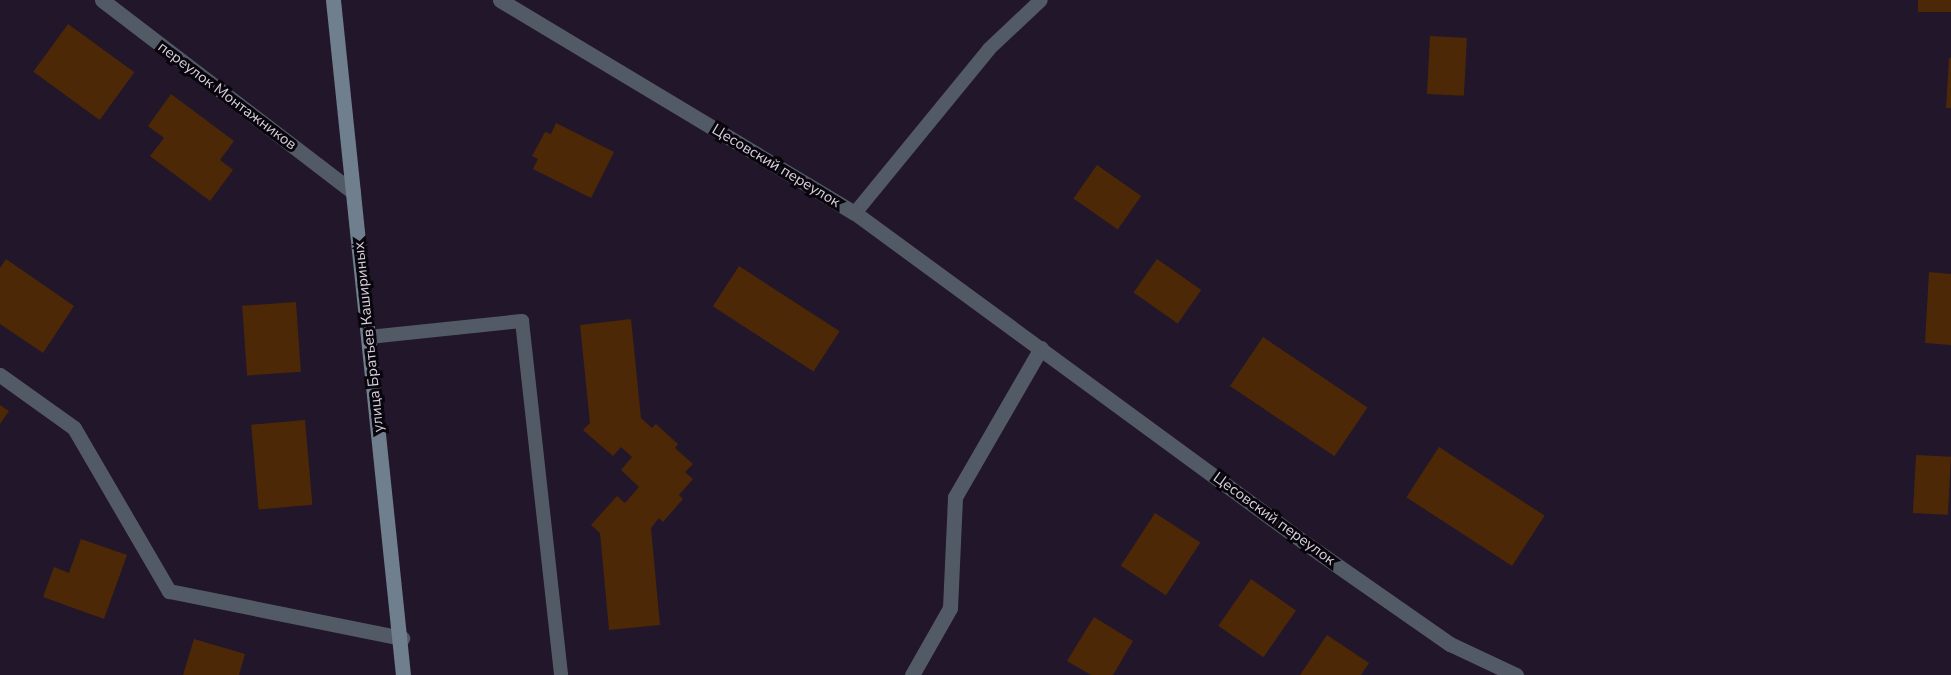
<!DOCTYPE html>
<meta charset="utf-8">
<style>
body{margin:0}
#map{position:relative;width:1951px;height:675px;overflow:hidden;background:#22162a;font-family:"Nunito Sans",sans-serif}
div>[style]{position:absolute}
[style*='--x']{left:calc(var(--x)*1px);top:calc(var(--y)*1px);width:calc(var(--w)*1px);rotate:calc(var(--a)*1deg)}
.building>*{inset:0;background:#4c2806;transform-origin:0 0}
.lane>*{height:14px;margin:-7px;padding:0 7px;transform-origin:7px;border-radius:7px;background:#525b65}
.street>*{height:15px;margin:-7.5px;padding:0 7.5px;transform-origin:7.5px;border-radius:7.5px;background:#525b65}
.secondary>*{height:15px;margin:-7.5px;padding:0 7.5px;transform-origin:7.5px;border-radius:7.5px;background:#707f8e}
span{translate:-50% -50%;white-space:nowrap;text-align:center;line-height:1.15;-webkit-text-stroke:6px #09050c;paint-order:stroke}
.street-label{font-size:15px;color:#d7cfdd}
</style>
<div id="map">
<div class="building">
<i style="left:1918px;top:0;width:33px;height:12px"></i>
<i style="left:68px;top:24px;width:82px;height:59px;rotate:36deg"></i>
<i style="left:1430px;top:36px;width:37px;height:58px;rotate:3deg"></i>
<i style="clip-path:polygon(1949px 58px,1951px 58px,1951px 108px,1946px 108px)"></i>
<i style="clip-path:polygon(171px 94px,234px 141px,220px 160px,233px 170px,210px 201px,150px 156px,164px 138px,148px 126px)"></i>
<i style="clip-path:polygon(556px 123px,614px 152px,591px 198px,533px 169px,538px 159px,532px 156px,545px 132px,551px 134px)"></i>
<i style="left:1097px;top:165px;width:54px;height:41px;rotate:35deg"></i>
<i style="clip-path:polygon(6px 259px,74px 306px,43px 353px,0 324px,0 268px)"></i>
<i style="left:1157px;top:259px;width:54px;height:41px;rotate:35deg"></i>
<i style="left:739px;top:266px;width:120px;height:48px;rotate:33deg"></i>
<i style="clip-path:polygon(1929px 272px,1951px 274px,1951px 345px,1925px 343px)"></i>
<i style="left:296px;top:302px;width:70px;height:54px;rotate:86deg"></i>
<i style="clip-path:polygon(631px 319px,641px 418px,652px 428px,656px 424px,678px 444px,675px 448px,693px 464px,685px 472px,693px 479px,679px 495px,683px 499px,663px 522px,659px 518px,651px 528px,660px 625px,609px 630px,600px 533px,591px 525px,617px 496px,625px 503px,639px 487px,621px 470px,632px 457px,621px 447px,613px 456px,583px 430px,590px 423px,580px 325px)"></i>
<i style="left:1263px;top:337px;width:126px;height:59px;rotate:34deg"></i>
<i style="clip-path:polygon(0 405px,9px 411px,0 424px)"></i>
<i style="left:305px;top:420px;width:85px;height:54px;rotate:85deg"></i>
<i style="left:1439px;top:447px;width:126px;height:60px;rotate:33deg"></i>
<i style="left:1916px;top:455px;width:35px;height:58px;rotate:3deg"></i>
<i style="left:1155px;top:513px;width:54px;height:63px;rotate:33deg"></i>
<i style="clip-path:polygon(81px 539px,127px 555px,104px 619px,43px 597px,54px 567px,69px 573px)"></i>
<i style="left:1251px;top:579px;width:55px;height:57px;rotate:35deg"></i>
<i style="clip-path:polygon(1094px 617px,1133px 641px,1113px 675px,1091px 675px,1067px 661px)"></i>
<i style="clip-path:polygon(1327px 635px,1369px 663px,1361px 675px,1300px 675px)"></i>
<i style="clip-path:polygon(194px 639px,245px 654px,239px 675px,183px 675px)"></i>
</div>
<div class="lane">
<i style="--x:855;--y:213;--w:212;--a:-50.7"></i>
<i style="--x:989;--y:49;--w:71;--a:-43.3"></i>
<i style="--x:369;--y:337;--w:154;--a:-6"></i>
<i style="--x:522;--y:321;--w:356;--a:83.7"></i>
</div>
<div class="street">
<i style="--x:102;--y:0;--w:316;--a:37.4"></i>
<i style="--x:500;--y:0;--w:414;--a:31"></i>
<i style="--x:855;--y:213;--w:558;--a:36.25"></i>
<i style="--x:1305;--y:543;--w:177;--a:34.9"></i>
<i style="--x:1450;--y:644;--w:73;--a:25.2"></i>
<i style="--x:0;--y:375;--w:91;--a:35.6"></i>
<i style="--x:74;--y:428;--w:189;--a:59.8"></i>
<i style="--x:169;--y:591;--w:238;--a:11.4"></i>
<i style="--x:912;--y:675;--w:77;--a:-60.4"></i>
<i style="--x:950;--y:608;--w:111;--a:-87.4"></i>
<i style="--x:955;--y:497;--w:172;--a:-60"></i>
</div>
<div class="secondary">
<i style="--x:333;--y:0;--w:679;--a:84.08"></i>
</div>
<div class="street-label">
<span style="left:227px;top:96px;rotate:37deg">переулок Монтажников</span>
<span style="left:776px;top:166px;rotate:31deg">Цесовский переулок</span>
<span style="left:369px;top:337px;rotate:-96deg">улица Братьев Кашириных</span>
<span style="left:1274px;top:519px;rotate:36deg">Цесовский переулок</span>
</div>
</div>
